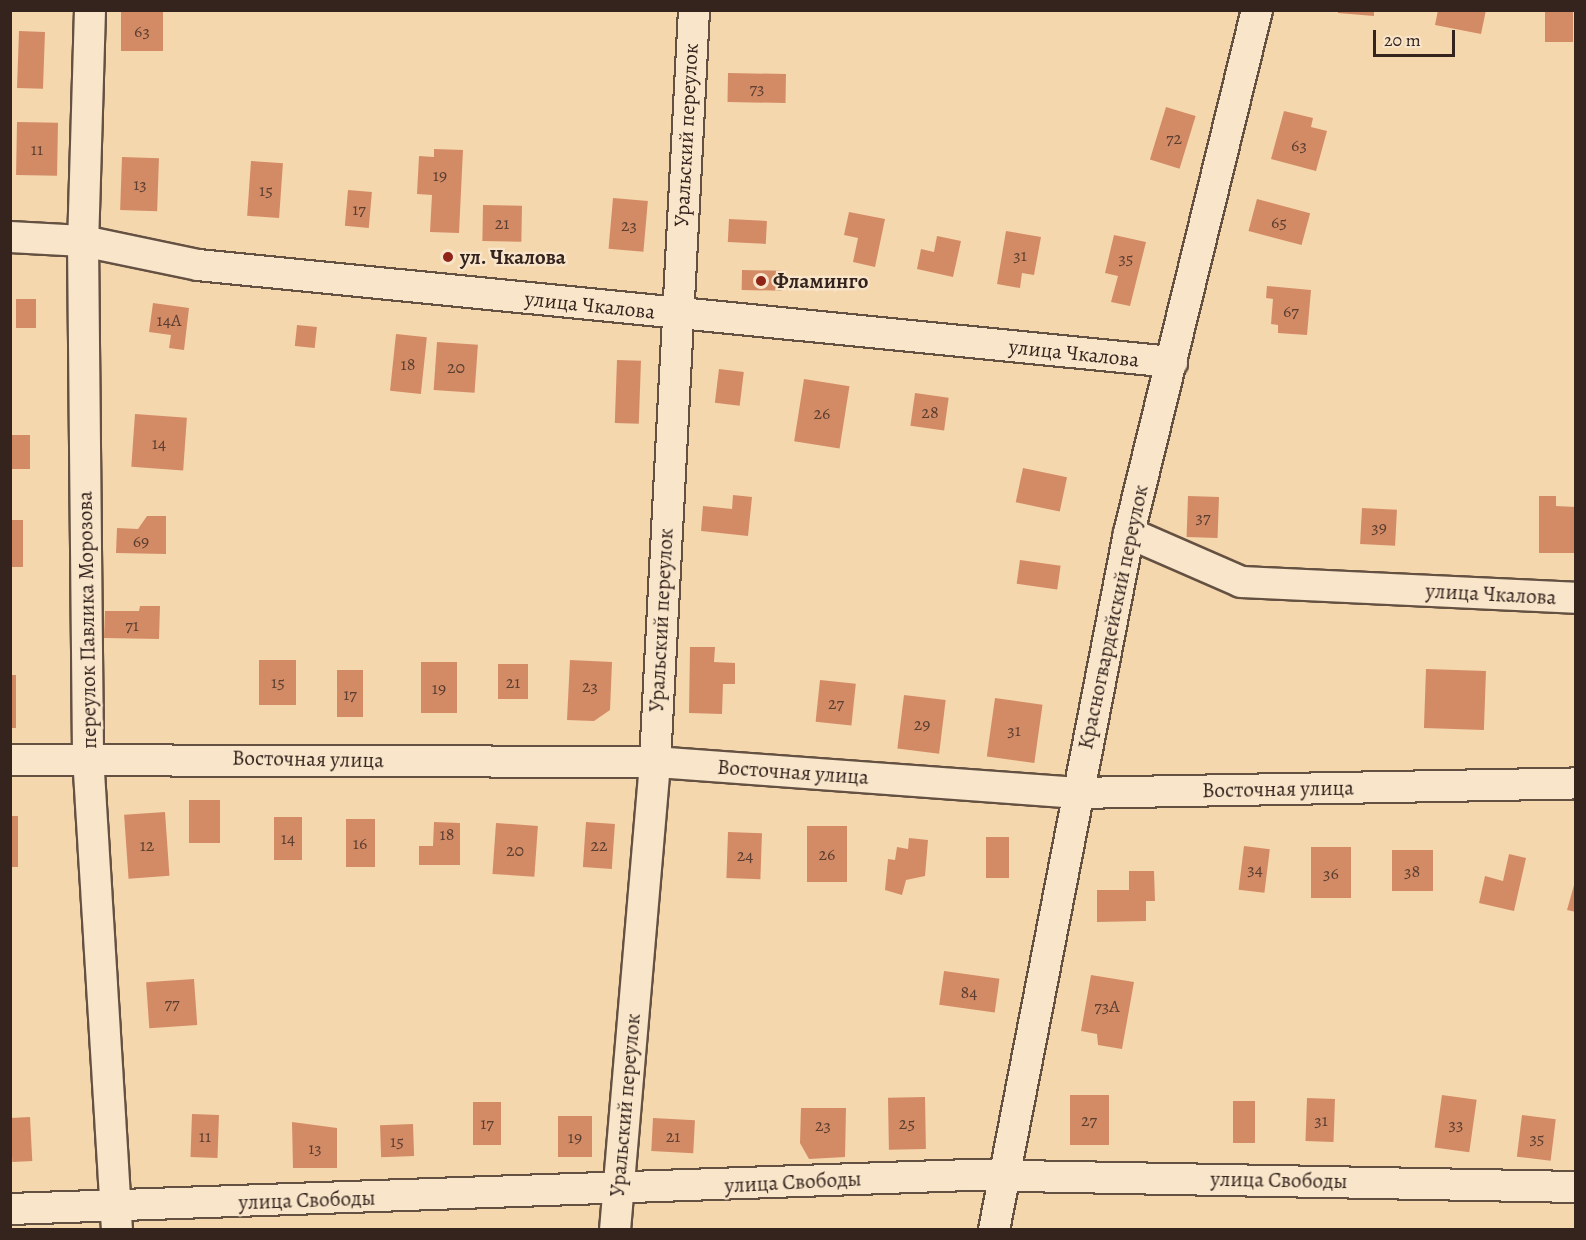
<!DOCTYPE html>
<meta charset="utf-8">
<style>
body{margin:0}
#map{position:relative;width:1586px;height:1240px;overflow:hidden;background:#f5d7ae;font-family:Alegreya,serif}
div>[style]{position:absolute}
[style*='--x']{left:calc(var(--x)*1px);top:calc(var(--y)*1px);width:calc(var(--w)*1px);rotate:calc(var(--a)*1deg)}
.building>*{inset:0;background:#d38b66;transform-origin:0 0}
.roads{filter:drop-shadow(2px 0 #655142) drop-shadow(-2px 0 #655142) drop-shadow(0 2px #655142) drop-shadow(0 -2px #655142)}
.minor>*{height:30px;margin:-15px;padding:0 15px;transform-origin:15px;border-radius:15px;background:#f8e5ca}
.dots>*{width:16px;height:16px;translate:-50% -50%;box-sizing:border-box;border:3px solid #f8e5ca;border-radius:50%}
span{translate:-50% -50%;white-space:nowrap;text-align:center;line-height:1.15;-webkit-text-stroke:4.5px #f8e5ca;paint-order:stroke}
.number-label{font-size:18px;color:#5c3e30}
.number-label span{-webkit-text-stroke-width:0}
.street-label{font-size:21px;color:#35241e}
.poi-label{font-size:21px;color:#35241e;font-weight:700}
.left{translate:0 -50%;text-align:left}
.frame{position:absolute;inset:0;border:12px solid #35241e;pointer-events:none}
.scale{position:absolute;left:1373px;top:30px;width:82px;height:27px;box-sizing:border-box;border:3px solid #35241e;border-top:0;padding-left:8px;font-size:18px;line-height:21px;white-space:nowrap;color:#35241e;-webkit-text-stroke:4px #f8e5ca;paint-order:stroke}
</style>
<div id="map">
<div class="building">
<i style="left:121px;top:10px;width:42px;height:41px"></i>
<i style="clip-path:polygon(1338px 10px,1374px 10px,1374px 16px,1338px 13px)"></i>
<i style="clip-path:polygon(1438px 10px,1486px 10px,1481px 34px,1435px 25px)"></i>
<i style="left:1545px;top:10px;width:28px;height:32px"></i>
<i style="left:19px;top:31px;width:26px;height:57px;rotate:2deg"></i>
<i style="left:728px;top:73px;width:58px;height:29px;rotate:1deg"></i>
<i style="left:1166px;top:107px;width:31px;height:55px;rotate:17deg"></i>
<i style="clip-path:polygon(1284px 111px,1313px 118px,1311px 127px,1327px 131px,1316px 171px,1271px 159px)"></i>
<i style="left:17px;top:122px;width:41px;height:53px;rotate:1deg"></i>
<i style="clip-path:polygon(434px 149px,463px 150px,459px 233px,430px 232px,432px 195px,417px 194px,419px 156px,434px 157px)"></i>
<i style="left:122px;top:157px;width:37px;height:53px;rotate:2deg"></i>
<i style="left:251px;top:161px;width:32px;height:55px;rotate:4deg"></i>
<i style="left:348px;top:190px;width:24px;height:36px;rotate:5deg"></i>
<i style="left:613px;top:198px;width:35px;height:51px;rotate:5deg"></i>
<i style="left:1257px;top:199px;width:55px;height:33px;rotate:15deg"></i>
<i style="left:483px;top:205px;width:39px;height:36px;rotate:1deg"></i>
<i style="clip-path:polygon(849px 212px,885px 219px,875px 267px,853px 262px,858px 238px,844px 235px)"></i>
<i style="left:729px;top:219px;width:38px;height:23px;rotate:3deg"></i>
<i style="clip-path:polygon(1006px 231px,1041px 237px,1034px 275px,1022px 273px,1020px 288px,997px 284px)"></i>
<i style="clip-path:polygon(1114px 235px,1146px 242px,1130px 306px,1111px 302px,1118px 276px,1105px 273px)"></i>
<i style="clip-path:polygon(937px 236px,961px 241px,953px 277px,917px 269px,921px 249px,934px 252px)"></i>
<i style="left:742px;top:270px;width:40px;height:20px;rotate:1deg"></i>
<i style="clip-path:polygon(1267px 286px,1311px 290px,1307px 335px,1278px 333px,1278px 325px,1271px 324px,1273px 299px,1266px 298px)"></i>
<i style="left:16px;top:299px;width:20px;height:29px"></i>
<i style="clip-path:polygon(153px 303px,189px 308px,184px 350px,169px 348px,171px 335px,149px 332px)"></i>
<i style="left:297px;top:325px;width:20px;height:21px;rotate:6deg"></i>
<i style="left:396px;top:334px;width:31px;height:57px;rotate:6deg"></i>
<i style="left:437px;top:342px;width:41px;height:48px;rotate:4deg"></i>
<i style="left:617px;top:360px;width:24px;height:63px;rotate:2deg"></i>
<i style="left:719px;top:369px;width:25px;height:34px;rotate:7deg"></i>
<i style="left:804px;top:379px;width:46px;height:63px;rotate:9deg"></i>
<i style="left:915px;top:393px;width:34px;height:33px;rotate:8deg"></i>
<i style="left:135px;top:414px;width:52px;height:53px;rotate:4deg"></i>
<i style="left:10px;top:435px;width:20px;height:34px"></i>
<i style="left:1023px;top:468px;width:45px;height:35px;rotate:12deg"></i>
<i style="clip-path:polygon(733px 495px,752px 497px,748px 536px,701px 531px,703px 506px,732px 509px)"></i>
<i style="left:1188px;top:496px;width:31px;height:41px;rotate:2deg"></i>
<i style="clip-path:polygon(1539px 496px,1556px 496px,1556px 506px,1576px 507px,1576px 553px,1539px 553px)"></i>
<i style="left:1362px;top:508px;width:35px;height:36px;rotate:3deg"></i>
<i style="clip-path:polygon(147px 516px,166px 516px,166px 554px,116px 553px,117px 528px,138px 529px)"></i>
<i style="left:10px;top:520px;width:13px;height:47px"></i>
<i style="left:1020px;top:560px;width:41px;height:24px;rotate:8deg"></i>
<i style="clip-path:polygon(140px 606px,160px 606px,159px 639px,104px 638px,105px 611px,139px 611px)"></i>
<i style="clip-path:polygon(690px 647px,715px 647px,714px 662px,735px 663px,735px 684px,723px 684px,722px 714px,689px 713px)"></i>
<i style="left:259px;top:660px;width:37px;height:45px"></i>
<i style="clip-path:polygon(570px 660px,612px 662px,610px 710px,594px 721px,567px 720px)"></i>
<i style="left:421px;top:662px;width:36px;height:51px"></i>
<i style="left:498px;top:664px;width:30px;height:35px"></i>
<i style="left:1426px;top:669px;width:60px;height:59px;rotate:2deg"></i>
<i style="left:337px;top:670px;width:26px;height:47px"></i>
<i style="left:10px;top:675px;width:6px;height:53px"></i>
<i style="left:820px;top:680px;width:36px;height:42px;rotate:6deg"></i>
<i style="left:904px;top:695px;width:42px;height:54px;rotate:7deg"></i>
<i style="left:995px;top:698px;width:48px;height:59px;rotate:8deg"></i>
<i style="left:189px;top:800px;width:31px;height:43px"></i>
<i style="left:165px;top:812px;width:64px;height:41px;rotate:86deg"></i>
<i style="left:10px;top:816px;width:8px;height:51px"></i>
<i style="left:274px;top:817px;width:28px;height:43px"></i>
<i style="left:346px;top:819px;width:29px;height:48px"></i>
<i style="clip-path:polygon(434px 822px,460px 823px,460px 865px,419px 865px,419px 846px,433px 846px)"></i>
<i style="left:586px;top:822px;width:29px;height:45px;rotate:4deg"></i>
<i style="left:496px;top:823px;width:42px;height:51px;rotate:4deg"></i>
<i style="left:807px;top:826px;width:40px;height:56px"></i>
<i style="left:728px;top:832px;width:34px;height:46px;rotate:2deg"></i>
<i style="left:986px;top:837px;width:23px;height:41px"></i>
<i style="clip-path:polygon(909px 838px,928px 840px,925px 876px,906px 880px,902px 895px,885px 890px,888px 859px,895px 860px,897px 847px,908px 849px)"></i>
<i style="left:1244px;top:846px;width:26px;height:44px;rotate:7deg"></i>
<i style="left:1311px;top:847px;width:40px;height:51px"></i>
<i style="left:1392px;top:850px;width:41px;height:41px"></i>
<i style="clip-path:polygon(1509px 854px,1526px 858px,1514px 911px,1479px 903px,1485px 876px,1503px 881px)"></i>
<i style="clip-path:polygon(1129px 871px,1154px 871px,1155px 901px,1146px 901px,1146px 921px,1097px 922px,1097px 890px,1129px 890px)"></i>
<i style="clip-path:polygon(1576px 878px,1576px 912px,1567px 910px)"></i>
<i style="left:944px;top:971px;width:56px;height:34px;rotate:8deg"></i>
<i style="clip-path:polygon(1091px 975px,1134px 982px,1122px 1049px,1098px 1045px,1097px 1034px,1081px 1031px)"></i>
<i style="left:194px;top:979px;width:46px;height:48px;rotate:86deg"></i>
<i style="left:1070px;top:1095px;width:39px;height:50px"></i>
<i style="left:1442px;top:1095px;width:35px;height:53px;rotate:8deg"></i>
<i style="left:925px;top:1097px;width:52px;height:37px;rotate:89deg"></i>
<i style="left:1307px;top:1098px;width:28px;height:43px;rotate:2deg"></i>
<i style="left:1233px;top:1101px;width:22px;height:42px"></i>
<i style="left:473px;top:1102px;width:28px;height:43px"></i>
<i style="clip-path:polygon(801px 1108px,846px 1108px,845px 1157px,809px 1159px,800px 1143px)"></i>
<i style="left:192px;top:1114px;width:27px;height:43px;rotate:2deg"></i>
<i style="left:1522px;top:1115px;width:34px;height:42px;rotate:7deg"></i>
<i style="left:558px;top:1116px;width:34px;height:41px"></i>
<i style="left:30px;top:1117px;width:44px;height:20px;rotate:87deg"></i>
<i style="left:653px;top:1118px;width:42px;height:33px;rotate:3deg"></i>
<i style="clip-path:polygon(292px 1122px,337px 1128px,337px 1168px,293px 1168px)"></i>
<i style="left:413px;top:1124px;width:32px;height:33px;rotate:88deg"></i>
</div>
<div class="roads">
<div class="minor">
<i style="--x:90;--y:10;--w:231;--a:91.7"></i>
<i style="--x:83;--y:241;--w:515;--a:89.44"></i>
<i style="--x:88;--y:756;--w:475;--a:86.5"></i>
<i style="--x:10;--y:237;--w:73;--a:3.1"></i>
<i style="--x:83;--y:241;--w:117;--a:11.8"></i>
<i style="--x:198;--y:265;--w:979;--a:5.69"></i>
<i style="--x:1129;--y:533;--w:122;--a:23.6"></i>
<i style="--x:1241;--y:582;--w:335;--a:2.7"></i>
<i style="--x:10;--y:760;--w:645;--a:0.18"></i>
<i style="--x:655;--y:762;--w:423;--a:4.2"></i>
<i style="--x:1077;--y:793;--w:499;--a:-1.1"></i>
<i style="--x:10;--y:1209;--w:959;--a:-2.03"></i>
<i style="--x:968;--y:1175;--w:608;--a:1.13"></i>
<i style="--x:615;--y:1230;--w:470;--a:-85.1"></i>
<i style="--x:655;--y:762;--w:753;--a:-87.03"></i>
<i style="--x:994;--y:1230;--w:710;--a:-79.04"></i>
<i style="--x:1129;--y:533;--w:538;--a:-76.25"></i>
</div>
</div>
<div class="dots">
<i style="left:448px;top:257px;background:#8f2418"></i>
<i style="left:761px;top:281px;background:#8f2418"></i>
</div>
<div class="number-label">
<span style="left:142px;top:31px">63</span>
<span style="left:757px;top:88px">73</span>
<span style="left:1174px;top:138px">72</span>
<span style="left:1299px;top:145px">63</span>
<span style="left:37px;top:149px">11</span>
<span style="left:440px;top:175px">19</span>
<span style="left:140px;top:184px">13</span>
<span style="left:266px;top:190px">15</span>
<span style="left:359px;top:209px">17</span>
<span style="left:1279px;top:222px">65</span>
<span style="left:502px;top:223px">21</span>
<span style="left:629px;top:225px">23</span>
<span style="left:1020px;top:255px">31</span>
<span style="left:1126px;top:258px">35</span>
<span style="left:1291px;top:311px">67</span>
<span style="left:169px;top:320px">14А</span>
<span style="left:408px;top:364px">18</span>
<span style="left:456px;top:367px">20</span>
<span style="left:930px;top:412px">28</span>
<span style="left:822px;top:413px">26</span>
<span style="left:159px;top:443px">14</span>
<span style="left:1203px;top:517px">37</span>
<span style="left:1379px;top:527px">39</span>
<span style="left:141px;top:541px">69</span>
<span style="left:132px;top:625px">71</span>
<span style="left:278px;top:682px">15</span>
<span style="left:513px;top:682px">21</span>
<span style="left:590px;top:686px">23</span>
<span style="left:439px;top:688px">19</span>
<span style="left:350px;top:694px">17</span>
<span style="left:836px;top:703px">27</span>
<span style="left:922px;top:724px">29</span>
<span style="left:1014px;top:730px">31</span>
<span style="left:447px;top:834px">18</span>
<span style="left:288px;top:838px">14</span>
<span style="left:360px;top:843px">16</span>
<span style="left:147px;top:845px">12</span>
<span style="left:599px;top:845px">22</span>
<span style="left:515px;top:850px">20</span>
<span style="left:827px;top:854px">26</span>
<span style="left:745px;top:855px">24</span>
<span style="left:1255px;top:869px">34</span>
<span style="left:1412px;top:871px">38</span>
<span style="left:1331px;top:873px">36</span>
<span style="left:969px;top:992px">84</span>
<span style="left:172px;top:1003px">77</span>
<span style="left:1107px;top:1006px">73А</span>
<span style="left:1089px;top:1120px">27</span>
<span style="left:1321px;top:1120px">31</span>
<span style="left:487px;top:1123px">17</span>
<span style="left:907px;top:1123px">25</span>
<span style="left:1456px;top:1124px">33</span>
<span style="left:823px;top:1125px">23</span>
<span style="left:205px;top:1136px">11</span>
<span style="left:673px;top:1136px">21</span>
<span style="left:575px;top:1137px">19</span>
<span style="left:1537px;top:1138px">35</span>
<span style="left:397px;top:1141px">15</span>
<span style="left:315px;top:1148px">13</span>
</div>
<div class="street-label">
<span style="left:686px;top:135px;rotate:-87deg">Уральский переулок</span>
<span style="left:590px;top:305px;rotate:6deg">улица Чкалова</span>
<span style="left:1074px;top:353px;rotate:6deg">улица Чкалова</span>
<span style="left:1491px;top:594px;rotate:3deg">улица Чкалова</span>
<span style="left:1113px;top:617px;rotate:-78deg">Красногвардейский переулок</span>
<span style="left:87px;top:620px;rotate:-91deg">переулок Павлика Морозова</span>
<span style="left:661px;top:620px;rotate:-87deg">Уральский переулок</span>
<span style="left:308px;top:759px;rotate:1deg">Восточная улица</span>
<span style="left:793px;top:772px;rotate:4deg">Восточная улица</span>
<span style="left:1278px;top:789px;rotate:-1deg">Восточная улица</span>
<span style="left:625px;top:1105px;rotate:-85deg">Уральский переулок</span>
<span style="left:1279px;top:1180px;rotate:1deg">улица Свободы</span>
<span style="left:793px;top:1182px;rotate:-3deg">улица Свободы</span>
<span style="left:307px;top:1200px;rotate:-2deg">улица Свободы</span>
</div>
<div class="poi-label">
<span class="left" style="left:460px;top:257px">ул. Чкалова</span>
<span class="left" style="left:773px;top:281px">Фламинго</span>
</div>
<div class="frame"></div>
<div class="scale">20 m</div>
</div>
